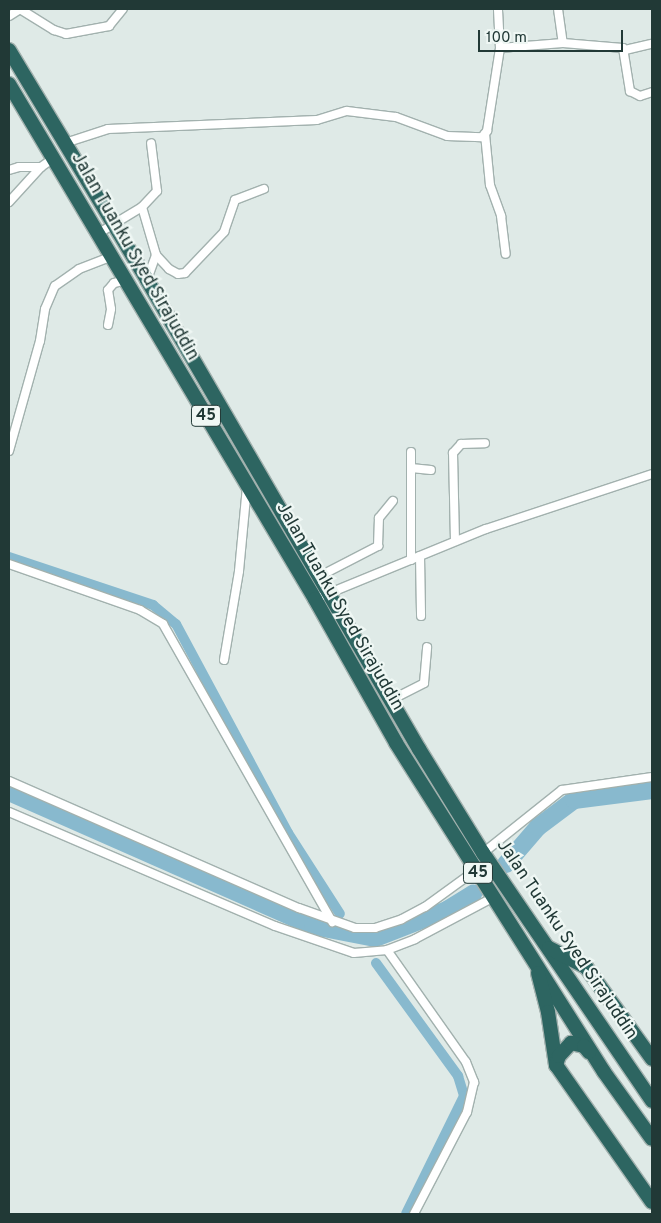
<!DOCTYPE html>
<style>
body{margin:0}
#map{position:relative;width:661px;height:1223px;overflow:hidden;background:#dfeae7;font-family:Overpass,sans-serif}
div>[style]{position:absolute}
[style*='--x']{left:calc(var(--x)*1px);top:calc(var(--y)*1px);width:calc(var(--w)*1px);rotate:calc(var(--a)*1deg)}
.canal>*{height:10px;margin:-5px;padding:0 5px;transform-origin:5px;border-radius:5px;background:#88b9ce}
.river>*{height:18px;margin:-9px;padding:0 9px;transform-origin:9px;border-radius:9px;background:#88b9ce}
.roads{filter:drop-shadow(1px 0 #a2b1ae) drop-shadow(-1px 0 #a2b1ae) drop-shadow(0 1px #a2b1ae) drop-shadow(0 -1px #a2b1ae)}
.street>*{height:8px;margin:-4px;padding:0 4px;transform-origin:4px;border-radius:4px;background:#fff}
.highway>*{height:14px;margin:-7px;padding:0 7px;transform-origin:7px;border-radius:7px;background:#2d6561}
span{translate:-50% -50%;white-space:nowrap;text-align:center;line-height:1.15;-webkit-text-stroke:4.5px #eff7f4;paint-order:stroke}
.shield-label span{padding:1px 4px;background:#eff7f4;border:1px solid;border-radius:4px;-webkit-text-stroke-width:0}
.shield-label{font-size:16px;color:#213936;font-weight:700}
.street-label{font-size:18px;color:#213936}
.frame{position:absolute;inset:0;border:10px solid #213936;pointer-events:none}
.scale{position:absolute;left:478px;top:30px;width:145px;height:22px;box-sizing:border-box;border:2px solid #213936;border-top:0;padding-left:6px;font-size:15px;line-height:18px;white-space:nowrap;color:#213936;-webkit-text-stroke:4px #eff7f4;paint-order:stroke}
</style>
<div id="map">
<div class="canal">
<i style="--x:9;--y:557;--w:152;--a:18.4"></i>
<i style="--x:153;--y:605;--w:30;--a:40"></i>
<i style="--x:176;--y:624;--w:237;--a:61.8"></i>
<i style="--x:288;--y:833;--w:96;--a:57.3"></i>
<i style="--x:376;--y:963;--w:140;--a:54"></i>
<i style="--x:458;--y:1076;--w:21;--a:73"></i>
<i style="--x:464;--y:1096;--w:131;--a:116.2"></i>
</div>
<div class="river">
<i style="--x:9;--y:792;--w:332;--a:23.8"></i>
<i style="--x:313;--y:926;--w:63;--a:11"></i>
<i style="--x:375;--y:938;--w:77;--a:-21.3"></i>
<i style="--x:447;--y:910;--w:31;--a:-32"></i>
<i style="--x:506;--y:864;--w:49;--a:-49.1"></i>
<i style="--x:538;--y:827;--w:45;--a:-36.9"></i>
<i style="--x:574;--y:800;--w:79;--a:-7.3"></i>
</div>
<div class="roads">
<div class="street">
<i style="--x:558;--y:9;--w:34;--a:82"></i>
<i style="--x:9;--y:16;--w:13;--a:-32"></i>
<i style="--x:20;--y:9;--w:40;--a:32"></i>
<i style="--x:54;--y:30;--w:13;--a:18"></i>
<i style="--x:66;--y:34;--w:44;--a:-10.5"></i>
<i style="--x:109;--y:26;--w:22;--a:-51"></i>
<i style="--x:500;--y:48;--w:63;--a:-4.5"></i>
<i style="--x:563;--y:43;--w:60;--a:4.8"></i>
<i style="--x:623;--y:48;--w:44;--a:80.8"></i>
<i style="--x:630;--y:91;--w:11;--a:27"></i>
<i style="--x:640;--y:96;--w:13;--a:-18"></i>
<i style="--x:625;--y:50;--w:28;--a:-13"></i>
<i style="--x:485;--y:134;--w:51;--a:84.4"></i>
<i style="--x:490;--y:185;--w:33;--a:70"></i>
<i style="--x:501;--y:216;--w:38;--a:83"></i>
<i style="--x:65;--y:143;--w:45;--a:-18"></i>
<i style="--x:108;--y:129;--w:209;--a:-2.5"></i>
<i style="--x:317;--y:120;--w:31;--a:-17"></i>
<i style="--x:347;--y:111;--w:49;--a:7"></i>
<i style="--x:396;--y:117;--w:54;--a:20.4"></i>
<i style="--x:447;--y:136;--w:35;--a:2"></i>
<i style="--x:482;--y:137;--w:8;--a:-50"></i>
<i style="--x:487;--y:131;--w:84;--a:-81.1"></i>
<i style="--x:500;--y:48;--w:39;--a:-93"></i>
<i style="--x:9;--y:170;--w:10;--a:-17"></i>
<i style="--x:19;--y:167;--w:22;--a:0"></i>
<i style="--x:41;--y:167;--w:16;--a:-35"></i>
<i style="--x:9;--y:202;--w:47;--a:-47.6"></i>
<i style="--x:142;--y:207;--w:22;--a:-47"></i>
<i style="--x:157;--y:191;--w:48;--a:-97.1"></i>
<i style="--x:99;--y:233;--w:50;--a:-31.2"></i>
<i style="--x:142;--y:207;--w:50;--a:73.7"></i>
<i style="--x:156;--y:255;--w:27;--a:110"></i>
<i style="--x:156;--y:255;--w:19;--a:47"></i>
<i style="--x:169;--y:269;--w:10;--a:29"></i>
<i style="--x:178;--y:274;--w:7;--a:-8"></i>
<i style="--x:185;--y:273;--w:57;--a:-46.4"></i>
<i style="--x:224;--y:232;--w:34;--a:-71"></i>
<i style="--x:235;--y:200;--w:31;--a:-21"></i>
<i style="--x:108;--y:325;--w:16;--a:-79"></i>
<i style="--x:111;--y:309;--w:19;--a:-99"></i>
<i style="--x:108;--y:290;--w:9;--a:-49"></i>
<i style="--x:114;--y:283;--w:13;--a:-13"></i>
<i style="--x:9;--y:451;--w:114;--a:-74.3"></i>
<i style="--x:40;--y:341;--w:32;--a:-81"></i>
<i style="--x:45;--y:309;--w:25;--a:-67"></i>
<i style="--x:55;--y:286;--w:29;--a:-35"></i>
<i style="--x:79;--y:269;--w:36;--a:-21"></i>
<i style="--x:411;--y:452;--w:108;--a:90"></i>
<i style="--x:411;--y:468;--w:20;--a:6"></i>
<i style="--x:455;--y:541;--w:88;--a:-91.3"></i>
<i style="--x:453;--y:453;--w:12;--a:-48"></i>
<i style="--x:461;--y:444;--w:24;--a:-2"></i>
<i style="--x:420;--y:556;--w:60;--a:89"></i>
<i style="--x:9;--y:564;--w:139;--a:19.3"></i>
<i style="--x:140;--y:610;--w:27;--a:31"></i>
<i style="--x:163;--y:624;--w:343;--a:60.4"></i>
<i style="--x:318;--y:577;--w:68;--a:-27.3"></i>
<i style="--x:378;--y:546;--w:28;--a:-88"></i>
<i style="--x:379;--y:518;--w:22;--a:-51"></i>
<i style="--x:315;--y:599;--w:185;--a:-22.3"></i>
<i style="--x:486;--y:529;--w:175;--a:-18.3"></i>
<i style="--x:224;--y:660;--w:90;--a:-80.4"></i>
<i style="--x:239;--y:571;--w:84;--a:-84.6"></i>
<i style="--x:391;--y:700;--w:37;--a:-27"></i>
<i style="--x:424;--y:683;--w:36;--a:-85"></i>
<i style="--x:9;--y:781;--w:317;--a:23.7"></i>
<i style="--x:299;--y:908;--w:59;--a:19.7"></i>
<i style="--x:355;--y:928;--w:20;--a:0"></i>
<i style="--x:375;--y:928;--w:28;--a:-18"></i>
<i style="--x:402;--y:919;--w:26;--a:-28"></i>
<i style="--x:425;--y:907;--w:63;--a:-36"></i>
<i style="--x:9;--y:812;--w:289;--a:23.2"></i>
<i style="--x:275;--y:926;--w:83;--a:18.9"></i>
<i style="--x:354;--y:953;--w:33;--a:-5"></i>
<i style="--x:387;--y:950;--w:30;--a:-21"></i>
<i style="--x:415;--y:939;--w:89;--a:-28"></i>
<i style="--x:483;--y:853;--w:101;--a:-38.6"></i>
<i style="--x:562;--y:790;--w:91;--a:-8.2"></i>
<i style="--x:387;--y:950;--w:137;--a:54.8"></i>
<i style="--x:466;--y:1062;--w:22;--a:68"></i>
<i style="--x:474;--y:1082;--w:31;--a:103"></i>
<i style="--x:467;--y:1112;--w:115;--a:117.5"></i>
</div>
<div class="highway">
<i style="--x:9;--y:50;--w:268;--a:59"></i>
<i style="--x:147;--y:280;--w:542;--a:59.89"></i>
<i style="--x:419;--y:749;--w:122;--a:58.4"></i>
<i style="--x:483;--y:853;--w:300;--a:55.7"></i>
<i style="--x:9;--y:84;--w:599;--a:59.28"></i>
<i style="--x:315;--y:599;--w:165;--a:60.6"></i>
<i style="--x:396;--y:743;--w:389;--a:57.7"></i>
<i style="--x:604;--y:1072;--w:82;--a:54.4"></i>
<i style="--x:549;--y:948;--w:42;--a:27.2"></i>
<i style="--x:586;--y:967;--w:113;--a:54.3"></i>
<i style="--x:538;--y:973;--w:40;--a:75.6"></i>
<i style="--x:548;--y:1012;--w:54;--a:81.4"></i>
<i style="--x:556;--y:1065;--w:167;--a:55"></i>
<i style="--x:556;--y:1065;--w:9;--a:-72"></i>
<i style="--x:559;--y:1056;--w:18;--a:-47"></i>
<i style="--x:571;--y:1043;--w:13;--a:13"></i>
<i style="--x:584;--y:1046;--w:8;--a:50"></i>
</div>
</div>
<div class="shield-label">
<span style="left:206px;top:416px">45</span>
<span style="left:478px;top:873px">45</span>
</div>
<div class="street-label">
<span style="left:134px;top:257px;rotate:60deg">Jalan Tuanku Syed Sirajuddin</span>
<span style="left:339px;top:607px;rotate:60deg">Jalan Tuanku Syed Sirajuddin</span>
<span style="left:566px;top:940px;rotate:56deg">Jalan Tuanku Syed Sirajuddin</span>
</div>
<div class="frame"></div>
<div class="scale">100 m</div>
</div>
